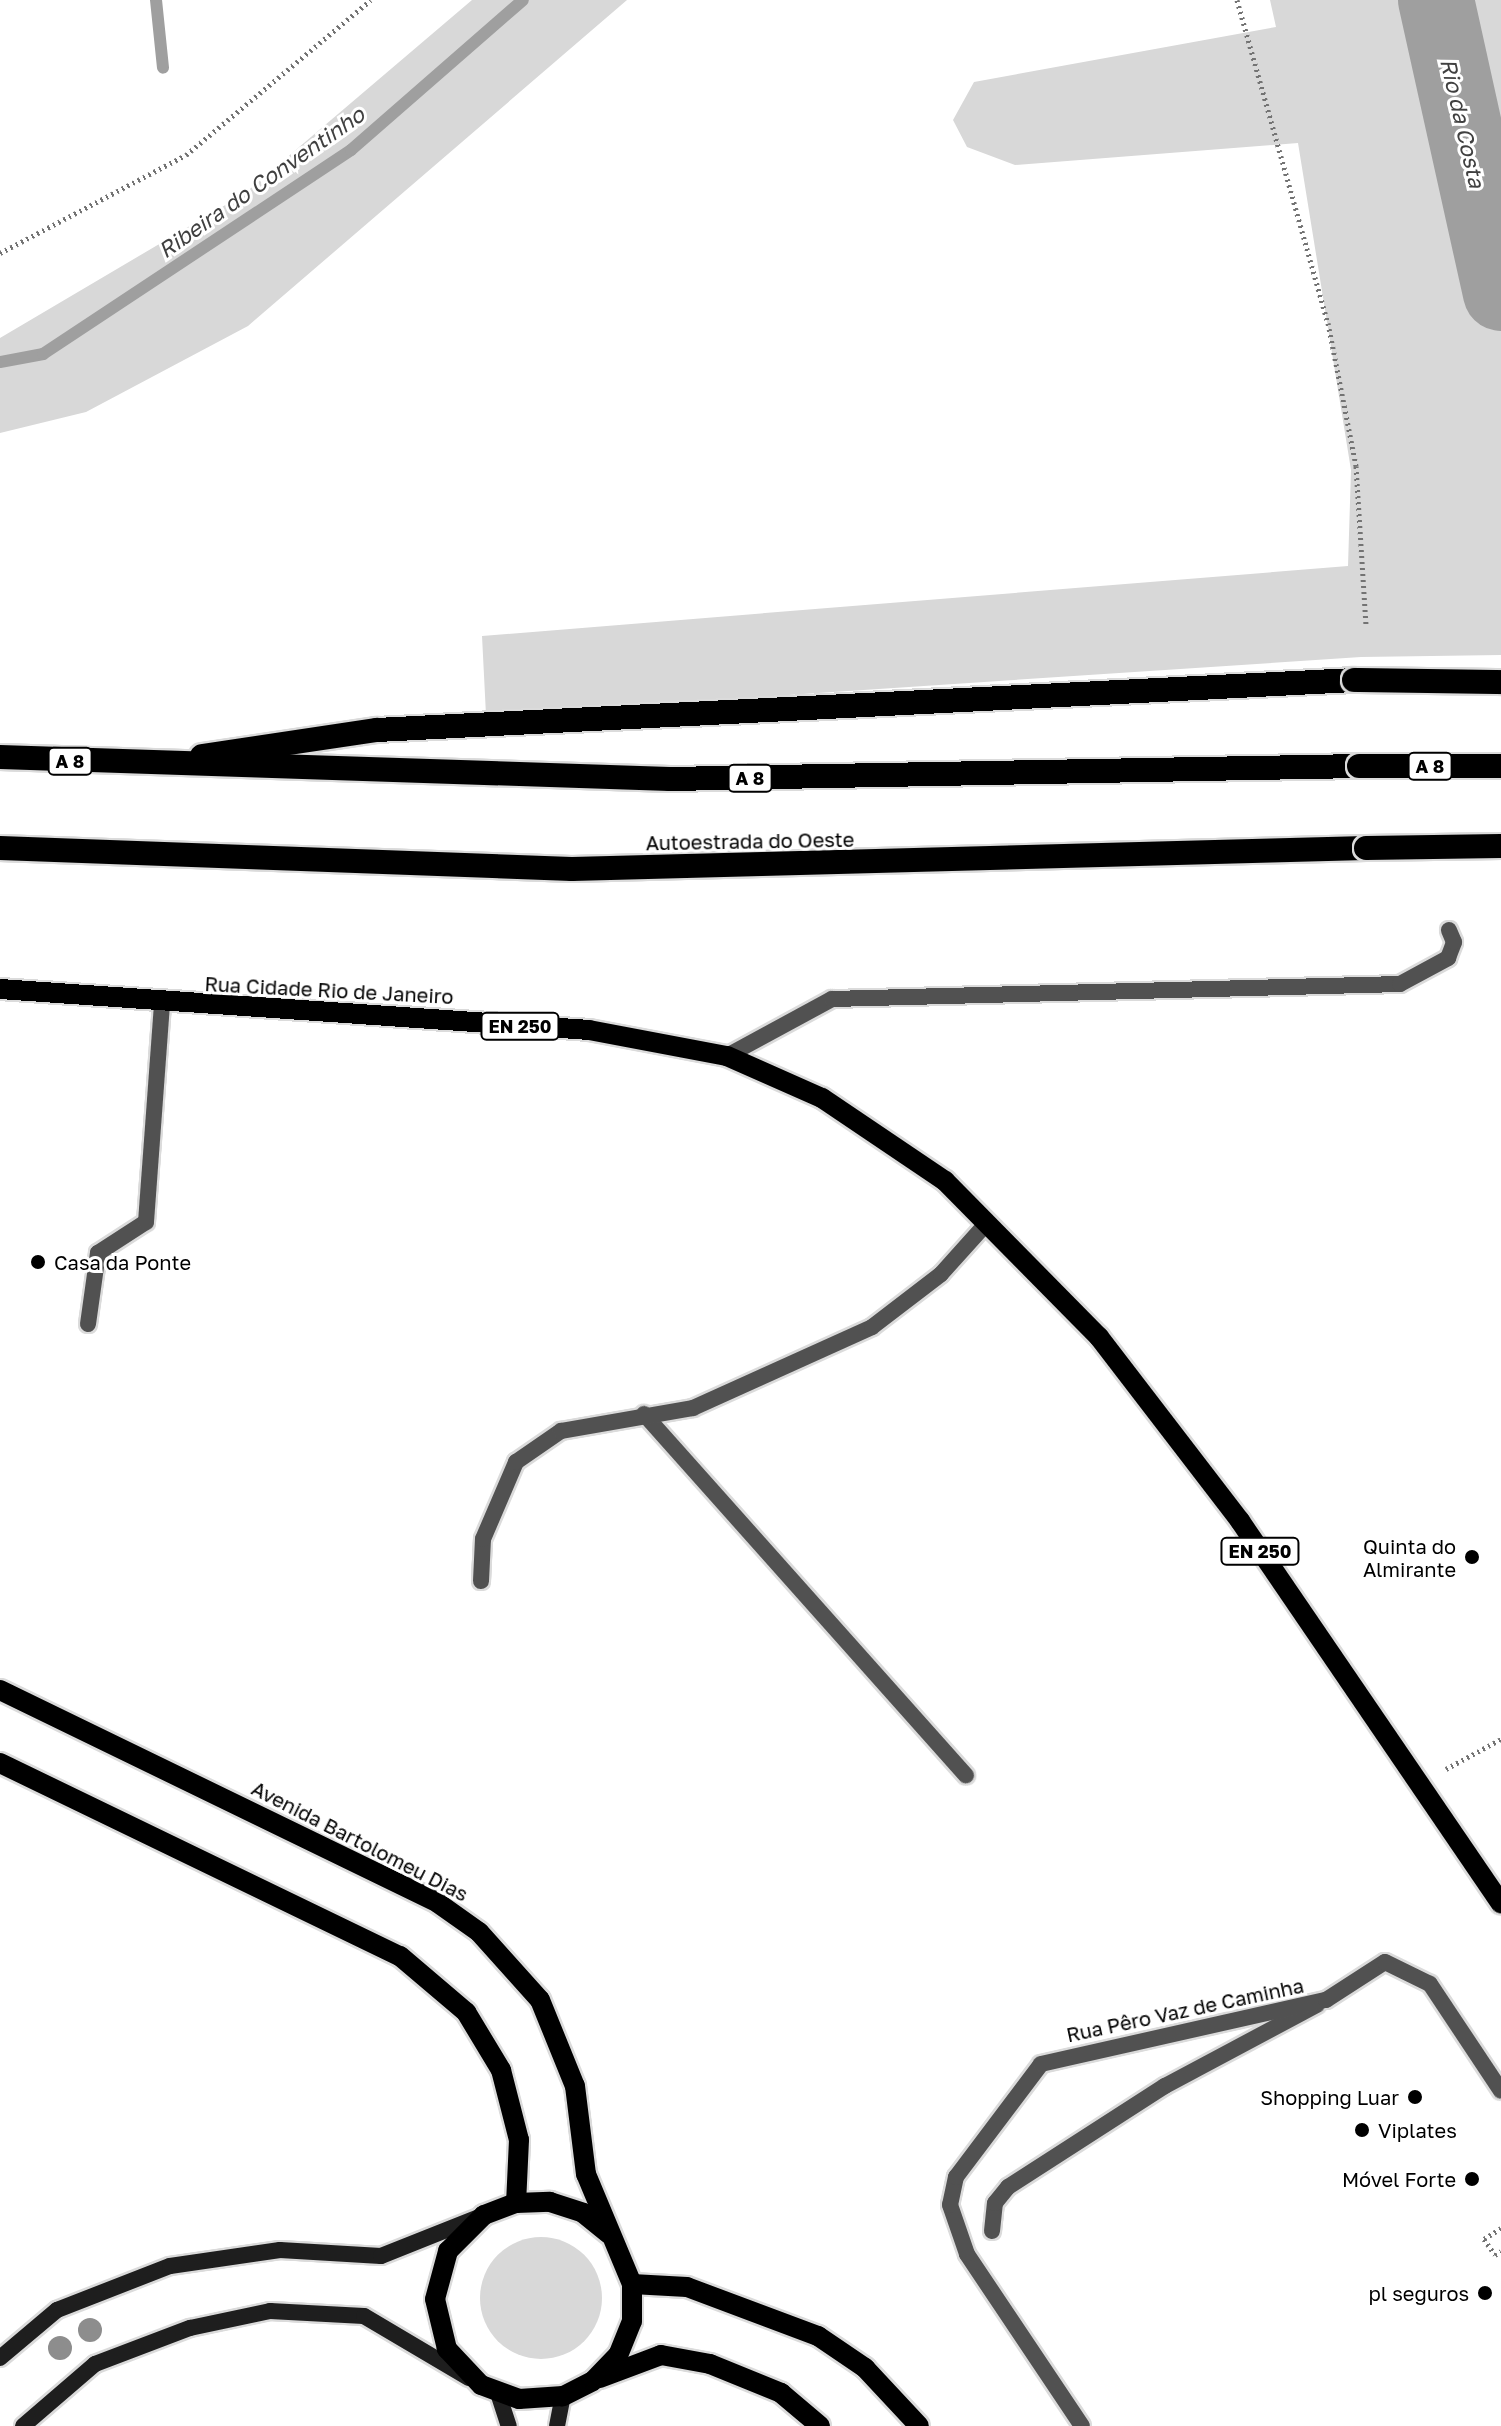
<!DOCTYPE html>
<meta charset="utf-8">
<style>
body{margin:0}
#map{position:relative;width:1501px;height:2426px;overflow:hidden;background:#fff;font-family:"Golos Text",sans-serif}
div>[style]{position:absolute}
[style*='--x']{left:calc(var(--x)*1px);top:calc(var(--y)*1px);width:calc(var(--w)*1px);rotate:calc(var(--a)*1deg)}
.green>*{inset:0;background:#d8d8d8}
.round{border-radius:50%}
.stream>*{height:12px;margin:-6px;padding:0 6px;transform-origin:6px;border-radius:6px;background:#9f9f9f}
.river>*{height:76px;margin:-38px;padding:0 38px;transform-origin:38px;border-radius:38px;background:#9f9f9f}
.path>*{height:5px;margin-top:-2.5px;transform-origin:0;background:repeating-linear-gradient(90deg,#737373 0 2px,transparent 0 6px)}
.roads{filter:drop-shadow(2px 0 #dbdbdb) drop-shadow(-2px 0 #dbdbdb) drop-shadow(0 2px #dbdbdb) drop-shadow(0 -2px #dbdbdb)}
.lane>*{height:16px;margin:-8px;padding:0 8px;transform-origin:8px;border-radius:8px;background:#515151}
.street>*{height:16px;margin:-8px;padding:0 8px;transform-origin:8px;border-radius:8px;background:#515151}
.secondary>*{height:16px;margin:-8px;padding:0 8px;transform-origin:8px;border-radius:8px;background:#1e1e1e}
.primary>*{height:20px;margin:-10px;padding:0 10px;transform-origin:10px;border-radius:10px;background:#000}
.highway>*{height:24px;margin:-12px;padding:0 12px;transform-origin:12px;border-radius:12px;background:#000}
.bridges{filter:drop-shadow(2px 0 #dbdbdb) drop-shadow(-2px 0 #dbdbdb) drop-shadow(0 2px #dbdbdb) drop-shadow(0 -2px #dbdbdb)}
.highway-bridge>*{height:24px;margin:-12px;padding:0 12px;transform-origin:12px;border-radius:12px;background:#000}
.trees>*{width:24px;height:24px;margin:-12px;border-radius:50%;background:#8d8d8d}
.dots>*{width:22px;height:22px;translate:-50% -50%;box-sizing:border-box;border:4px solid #fff;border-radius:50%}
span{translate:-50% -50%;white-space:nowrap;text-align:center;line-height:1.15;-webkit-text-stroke:6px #fff;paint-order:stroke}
.shield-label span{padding:2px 6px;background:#fff;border:2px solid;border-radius:6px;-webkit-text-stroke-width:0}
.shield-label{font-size:18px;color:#000;font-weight:700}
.street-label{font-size:20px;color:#000}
.poi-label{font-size:20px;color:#000}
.left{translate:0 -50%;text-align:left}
.right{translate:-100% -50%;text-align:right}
.water-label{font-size:22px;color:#404040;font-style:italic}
</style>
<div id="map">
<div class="green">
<i style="clip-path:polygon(472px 0,627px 0,248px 326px,86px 412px,0 433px,0 338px,244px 194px)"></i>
<i style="clip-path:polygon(1270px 0,1501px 0,1501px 655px,1361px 657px,486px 715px,482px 636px,1348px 566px,1351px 470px,1298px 143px,1015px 165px,967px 147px,953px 120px,974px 82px,1276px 27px)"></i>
<i class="round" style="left:480px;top:2237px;width:122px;height:122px"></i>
</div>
<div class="stream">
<i style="--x:156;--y:0;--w:68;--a:84.1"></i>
<i style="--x:0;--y:362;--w:44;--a:-10.5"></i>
<i style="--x:43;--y:354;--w:369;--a:-33.5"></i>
<i style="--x:351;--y:150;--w:228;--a:-41.1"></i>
</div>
<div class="river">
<i style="--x:1436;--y:0;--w:300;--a:77.5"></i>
</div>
<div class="path">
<i style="--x:1237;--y:0;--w:336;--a:74.3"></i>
<i style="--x:1328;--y:323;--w:146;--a:78.9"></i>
<i style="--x:1356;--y:466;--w:158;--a:86.4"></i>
<i style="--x:0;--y:253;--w:210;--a:-27.8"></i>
<i style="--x:186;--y:155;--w:241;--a:-40"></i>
<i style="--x:1446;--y:1769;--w:63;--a:-28.6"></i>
<i style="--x:1501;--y:2228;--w:20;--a:147"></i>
<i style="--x:1484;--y:2239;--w:19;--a:55"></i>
<i style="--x:1495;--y:2255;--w:7;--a:-34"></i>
</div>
<div class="roads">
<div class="lane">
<i style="--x:88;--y:1324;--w:72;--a:-82"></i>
<i style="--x:98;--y:1253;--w:57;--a:-32.9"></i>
<i style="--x:146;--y:1222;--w:219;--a:-85.8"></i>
<i style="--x:644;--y:1414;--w:484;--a:48.3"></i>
<i style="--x:481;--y:1581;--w:42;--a:-87.3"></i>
<i style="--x:483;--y:1539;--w:84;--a:-66.8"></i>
<i style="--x:516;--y:1462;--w:55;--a:-34.6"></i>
<i style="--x:561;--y:1431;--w:134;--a:-9.9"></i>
<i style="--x:693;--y:1408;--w:196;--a:-24.3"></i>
<i style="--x:872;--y:1327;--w:87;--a:-37.5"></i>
<i style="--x:941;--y:1274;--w:67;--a:-48"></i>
<i style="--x:992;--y:2231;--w:28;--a:-84"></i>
<i style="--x:995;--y:2203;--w:21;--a:-51"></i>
<i style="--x:1008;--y:2187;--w:187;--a:-32.8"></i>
<i style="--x:1165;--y:2086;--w:172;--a:-28.1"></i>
</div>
<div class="street">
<i style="--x:727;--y:1056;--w:119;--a:-28.5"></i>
<i style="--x:832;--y:999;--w:568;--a:-1.51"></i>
<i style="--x:1400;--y:984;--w:55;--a:-28.4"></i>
<i style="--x:1448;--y:958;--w:17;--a:-69"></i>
<i style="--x:1454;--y:942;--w:13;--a:-113"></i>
<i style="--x:1082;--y:2426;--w:207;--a:-123.8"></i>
<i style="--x:967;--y:2254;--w:52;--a:-109.1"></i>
<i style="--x:950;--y:2205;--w:29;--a:-78"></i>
<i style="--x:956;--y:2177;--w:141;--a:-53"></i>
<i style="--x:1041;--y:2064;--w:292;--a:-12.7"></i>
<i style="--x:1326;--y:2000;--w:70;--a:-32.8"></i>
<i style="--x:1385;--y:1962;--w:50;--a:26.1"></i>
<i style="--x:1430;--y:1984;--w:128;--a:56.4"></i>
</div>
<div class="secondary">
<i style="--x:0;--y:2358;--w:75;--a:-40.1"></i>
<i style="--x:57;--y:2310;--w:121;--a:-21.3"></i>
<i style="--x:170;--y:2266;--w:111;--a:-8.3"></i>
<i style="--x:280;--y:2250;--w:101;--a:3.4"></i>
<i style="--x:381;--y:2256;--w:105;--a:-21.7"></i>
<i style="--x:498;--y:2393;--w:35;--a:72"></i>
<i style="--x:23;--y:2426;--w:95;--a:-40.7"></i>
<i style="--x:95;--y:2364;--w:102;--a:-20.8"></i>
<i style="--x:190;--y:2328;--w:82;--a:-12"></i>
<i style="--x:270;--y:2311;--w:94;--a:3"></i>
<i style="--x:364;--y:2316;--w:122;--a:30.6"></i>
<i style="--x:557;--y:2426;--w:31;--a:-79"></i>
</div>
<div class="primary">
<i style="--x:0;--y:989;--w:590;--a:3.98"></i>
<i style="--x:589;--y:1030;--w:140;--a:10.7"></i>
<i style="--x:727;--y:1056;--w:104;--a:23.9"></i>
<i style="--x:822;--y:1098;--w:148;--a:34"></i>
<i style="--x:945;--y:1181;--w:219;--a:45.4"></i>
<i style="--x:1099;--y:1337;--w:232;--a:52.5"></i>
<i style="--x:1240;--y:1521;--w:463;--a:55.7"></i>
<i style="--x:0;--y:1690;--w:487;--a:25.9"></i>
<i style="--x:438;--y:1903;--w:50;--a:35.3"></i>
<i style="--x:479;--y:1932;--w:91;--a:48.1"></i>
<i style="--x:540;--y:2000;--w:93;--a:67.9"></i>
<i style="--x:575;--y:2086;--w:89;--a:82.9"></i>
<i style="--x:586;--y:2174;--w:119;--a:67.3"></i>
<i style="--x:632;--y:2284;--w:37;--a:90"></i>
<i style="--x:632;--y:2321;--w:37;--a:112"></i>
<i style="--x:618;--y:2355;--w:36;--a:134"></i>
<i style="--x:593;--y:2381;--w:34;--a:153"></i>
<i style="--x:563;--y:2396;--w:44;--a:176.1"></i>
<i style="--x:519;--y:2399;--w:40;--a:-159.8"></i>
<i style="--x:481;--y:2385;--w:50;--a:-133.4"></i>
<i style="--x:447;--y:2349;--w:51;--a:-103.5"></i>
<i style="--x:435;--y:2299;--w:50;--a:-74.8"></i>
<i style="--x:448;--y:2251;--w:51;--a:-45"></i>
<i style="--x:484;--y:2215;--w:34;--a:-21"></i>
<i style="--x:516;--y:2203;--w:34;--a:-2"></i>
<i style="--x:550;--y:2202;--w:35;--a:18"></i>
<i style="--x:583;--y:2213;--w:33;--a:39"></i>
<i style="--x:0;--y:1763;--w:444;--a:25.8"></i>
<i style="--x:400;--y:1956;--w:87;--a:40.3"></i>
<i style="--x:466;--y:2012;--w:68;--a:58.9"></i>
<i style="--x:501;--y:2070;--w:72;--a:75.6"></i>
<i style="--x:519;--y:2140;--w:63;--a:92.7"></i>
<i style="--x:632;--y:2284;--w:55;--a:3.1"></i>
<i style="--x:687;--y:2287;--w:140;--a:20.5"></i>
<i style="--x:818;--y:2336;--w:57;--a:34.2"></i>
<i style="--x:865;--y:2368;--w:79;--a:47"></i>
<i style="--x:600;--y:2378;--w:65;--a:-20.7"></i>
<i style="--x:661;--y:2355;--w:50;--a:10.4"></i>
<i style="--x:710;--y:2364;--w:77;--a:22.2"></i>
<i style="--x:781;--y:2393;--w:51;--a:40.2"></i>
</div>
<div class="highway">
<i style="--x:202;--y:756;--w:177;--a:-8.5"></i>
<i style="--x:377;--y:730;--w:978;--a:-2.93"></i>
<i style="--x:0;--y:757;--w:670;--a:1.88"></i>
<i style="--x:670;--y:779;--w:689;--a:-1.08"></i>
<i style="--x:0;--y:848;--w:572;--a:2.1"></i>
<i style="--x:572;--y:869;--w:794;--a:-1.52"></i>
</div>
</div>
<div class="bridges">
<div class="highway-bridge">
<i style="--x:1354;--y:680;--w:147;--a:0.8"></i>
<i style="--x:1359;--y:766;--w:142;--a:0"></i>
<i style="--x:1366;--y:848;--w:135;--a:-0.8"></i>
</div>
</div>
<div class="trees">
<i style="left:90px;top:2330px"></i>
<i style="left:60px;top:2348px"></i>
</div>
<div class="dots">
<i style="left:38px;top:1262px;background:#000"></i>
<i style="left:1472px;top:1557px;background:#000"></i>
<i style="left:1415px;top:2097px;background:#000"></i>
<i style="left:1362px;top:2130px;background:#000"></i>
<i style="left:1472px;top:2179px;background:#000"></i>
<i style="left:1485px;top:2293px;background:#000"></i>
</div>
<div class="shield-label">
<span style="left:70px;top:761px">A 8</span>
<span style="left:1430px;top:766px">A 8</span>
<span style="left:750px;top:778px">A 8</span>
<span style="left:520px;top:1026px">EN 250</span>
<span style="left:1260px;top:1551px">EN 250</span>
</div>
<div class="street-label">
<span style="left:750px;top:841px;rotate:-1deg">Autoestrada do Oeste</span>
<span style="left:329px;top:990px;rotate:3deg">Rua Cidade Rio de Janeiro</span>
<span style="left:360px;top:1841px;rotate:27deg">Avenida Bartolomeu Dias</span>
<span style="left:1185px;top:2010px;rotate:-12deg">Rua Pêro Vaz de Caminha</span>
</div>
<div class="poi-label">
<span class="left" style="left:54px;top:1262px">Casa da Ponte</span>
<span class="right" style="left:1456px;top:1558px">Quinta do<br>Almirante</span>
<span class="right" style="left:1399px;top:2097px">Shopping Luar</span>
<span class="left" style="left:1378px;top:2130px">Viplates</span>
<span class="right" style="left:1456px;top:2179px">Móvel Forte</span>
<span class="right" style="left:1469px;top:2293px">pl seguros</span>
</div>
<div class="water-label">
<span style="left:1463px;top:123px;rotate:77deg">Rio da Costa</span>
<span style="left:261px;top:182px;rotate:-35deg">Ribeira do Conventinho</span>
</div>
</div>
